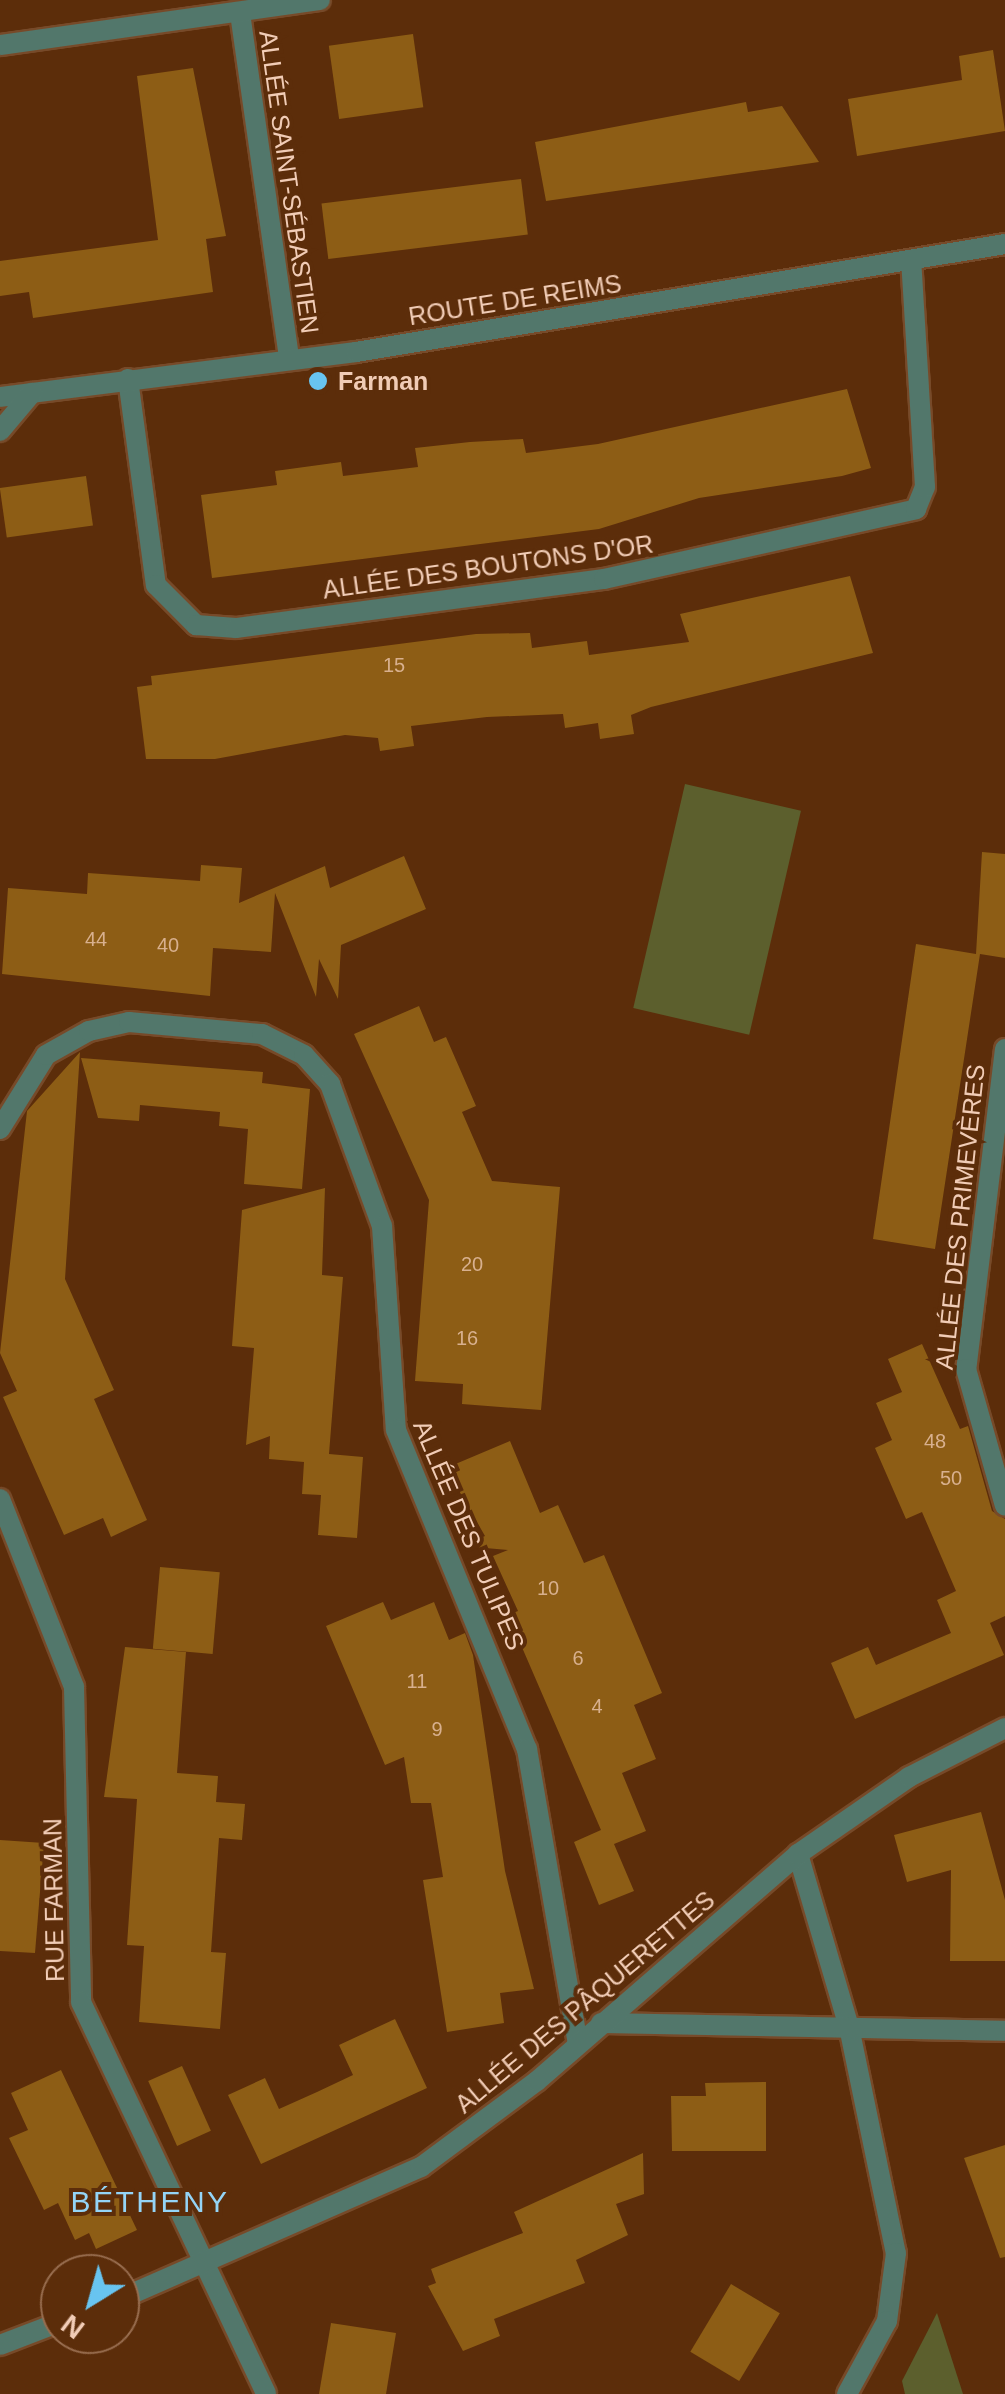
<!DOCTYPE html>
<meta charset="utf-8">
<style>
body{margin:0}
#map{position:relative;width:1005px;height:2394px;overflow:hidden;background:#5c2d0a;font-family:Helvetica,sans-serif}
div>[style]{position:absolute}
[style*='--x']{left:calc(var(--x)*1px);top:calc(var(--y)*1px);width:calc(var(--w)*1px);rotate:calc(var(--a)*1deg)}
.green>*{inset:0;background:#5c5f2d;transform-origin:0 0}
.building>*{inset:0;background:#8d5d15;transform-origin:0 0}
.roads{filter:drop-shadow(2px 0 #774a29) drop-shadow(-2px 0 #774a29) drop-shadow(0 2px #774a29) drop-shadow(0 -2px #774a29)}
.street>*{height:20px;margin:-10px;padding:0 10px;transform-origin:10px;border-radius:10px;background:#52776b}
.dots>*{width:28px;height:28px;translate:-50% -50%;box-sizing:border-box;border:5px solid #5c2d0a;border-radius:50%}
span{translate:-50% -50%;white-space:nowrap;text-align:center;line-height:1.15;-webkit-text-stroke:8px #5c2d0a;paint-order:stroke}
.number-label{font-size:20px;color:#d8b08e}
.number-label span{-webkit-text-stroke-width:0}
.street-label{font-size:25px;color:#f1ccb6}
.poi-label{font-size:25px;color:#f1ccb6;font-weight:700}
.left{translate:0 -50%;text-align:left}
.quarter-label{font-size:30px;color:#94d4f6;letter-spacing:2.5px}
.north{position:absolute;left:40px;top:2254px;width:100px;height:100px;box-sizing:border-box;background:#5c2d0a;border:2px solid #986d4f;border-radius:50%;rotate:217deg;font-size:28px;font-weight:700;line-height:40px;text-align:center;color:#f1ccb6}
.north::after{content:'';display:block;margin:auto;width:35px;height:45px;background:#68c4f0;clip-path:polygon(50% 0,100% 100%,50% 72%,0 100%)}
</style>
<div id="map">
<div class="green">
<i style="left:685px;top:784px;width:119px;height:230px;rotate:13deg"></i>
<i style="clip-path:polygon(937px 2313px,963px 2394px,905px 2394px,902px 2381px)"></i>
</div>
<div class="building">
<i style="left:413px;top:34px;width:74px;height:85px;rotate:82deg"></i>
<i style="clip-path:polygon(993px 50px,1005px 131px,857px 156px,848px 99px,962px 80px,959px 56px)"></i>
<i style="clip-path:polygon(193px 68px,226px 236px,206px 239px,213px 292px,33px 318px,29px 292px,0 296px,0 261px,158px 240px,137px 76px)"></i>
<i style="clip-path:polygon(746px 102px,748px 112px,782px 106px,819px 162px,546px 201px,535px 142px)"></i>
<i style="left:521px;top:179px;width:56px;height:201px;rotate:83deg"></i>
<i style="clip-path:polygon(847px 389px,871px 468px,842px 476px,699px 498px,599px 529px,212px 578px,201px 495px,277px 485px,275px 471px,341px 462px,343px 476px,418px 467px,415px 448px,470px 442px,523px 439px,526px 453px,598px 444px)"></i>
<i style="left:86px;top:476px;width:50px;height:87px;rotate:82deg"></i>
<i style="clip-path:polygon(850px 576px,873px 653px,651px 707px,631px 715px,634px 734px,600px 739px,598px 723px,565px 728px,563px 714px,487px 717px,411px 726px,414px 746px,380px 751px,378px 738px,345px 735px,215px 759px,146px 759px,137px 687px,152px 685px,151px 676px,476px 634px,530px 633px,532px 648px,587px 641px,589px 655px,689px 642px,680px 614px)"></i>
<i style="clip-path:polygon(982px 852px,1005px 854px,1005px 958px,980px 954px,935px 1249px,873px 1239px,916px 944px,976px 954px)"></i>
<i style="clip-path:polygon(404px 856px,426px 909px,341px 945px,338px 999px,319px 959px,316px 997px,275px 893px,271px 952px,213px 948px,210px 996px,2px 974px,8px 888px,87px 894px,88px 873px,200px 881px,201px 865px,242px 868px,239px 903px,325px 866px,330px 888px)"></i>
<i style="clip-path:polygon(419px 1006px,434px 1042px,446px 1037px,476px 1106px,462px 1112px,492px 1181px,560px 1187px,541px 1410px,462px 1404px,463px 1384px,415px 1381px,429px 1200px,354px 1034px)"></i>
<i style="clip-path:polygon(80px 1052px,65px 1279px,114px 1390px,94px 1399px,147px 1520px,111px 1537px,103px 1518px,64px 1535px,3px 1397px,17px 1391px,0 1353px,27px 1111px)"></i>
<i style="clip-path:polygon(81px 1058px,263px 1072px,262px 1083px,310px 1089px,302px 1189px,244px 1184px,248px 1129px,219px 1126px,220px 1112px,140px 1105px,139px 1121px,98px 1118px)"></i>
<i style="clip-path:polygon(325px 1188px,322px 1275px,343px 1277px,329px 1454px,363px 1457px,357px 1538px,318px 1535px,321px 1495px,302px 1494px,304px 1462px,269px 1459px,270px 1436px,246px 1445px,254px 1348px,232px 1346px,242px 1210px)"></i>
<i style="clip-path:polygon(922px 1344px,960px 1429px,968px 1426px,992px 1511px,1005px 1519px,1005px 1616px,990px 1623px,1004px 1655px,855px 1719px,831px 1663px,868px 1647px,876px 1665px,951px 1633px,937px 1600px,956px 1591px,922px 1512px,906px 1519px,875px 1448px,892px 1440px,876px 1403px,902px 1392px,888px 1359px)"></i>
<i style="clip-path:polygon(510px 1441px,540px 1513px,558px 1505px,584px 1563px,604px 1555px,662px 1693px,634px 1705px,656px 1759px,622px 1773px,646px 1831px,614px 1844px,634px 1891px,599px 1905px,574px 1842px,601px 1830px,508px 1615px,518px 1611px,493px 1556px,508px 1550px,463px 1546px,485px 1536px,446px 1468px)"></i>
<i style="left:160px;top:1567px;width:60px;height:82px;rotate:5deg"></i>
<i style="clip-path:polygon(383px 1602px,391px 1620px,434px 1602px,449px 1640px,465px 1633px,473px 1655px,505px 1871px,534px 1989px,500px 1993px,504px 2023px,447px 2032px,423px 1880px,443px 1877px,431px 1803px,411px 1803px,404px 1757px,385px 1765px,326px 1626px)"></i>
<i style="clip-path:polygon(125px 1647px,186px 1652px,177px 1773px,218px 1776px,216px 1802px,245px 1804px,242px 1840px,219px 1838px,211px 1952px,226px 1953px,220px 2029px,139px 2022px,144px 1946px,127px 1945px,137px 1799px,104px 1797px)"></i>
<i style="clip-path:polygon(981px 1812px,1005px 1900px,1005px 1961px,950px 1961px,951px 1870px,907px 1882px,894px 1835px)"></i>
<i style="clip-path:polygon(0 1840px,44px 1843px,35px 1953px,0 1951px)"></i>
<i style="clip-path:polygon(395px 2019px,427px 2088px,261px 2164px,228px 2095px,265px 2078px,279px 2109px,317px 2092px,353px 2075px,339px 2045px)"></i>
<i style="left:182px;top:2066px;width:71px;height:37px;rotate:66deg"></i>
<i style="clip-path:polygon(61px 2070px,137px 2230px,96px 2249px,89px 2233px,75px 2240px,58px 2203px,44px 2210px,9px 2138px,28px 2130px,11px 2093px)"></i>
<i style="clip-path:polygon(766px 2082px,766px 2151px,672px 2151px,671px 2096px,706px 2096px,705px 2083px)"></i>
<i style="clip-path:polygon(1005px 2145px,1005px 2257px,1000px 2258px,964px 2158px)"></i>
<i style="clip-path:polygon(643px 2153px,644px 2194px,616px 2204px,628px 2235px,576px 2260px,585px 2283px,494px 2319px,500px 2336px,463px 2351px,428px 2286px,436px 2283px,431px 2269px,523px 2233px,514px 2212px)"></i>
<i style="left:731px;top:2284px;width:57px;height:79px;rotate:31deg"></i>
<i style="clip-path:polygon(331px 2323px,396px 2333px,386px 2394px,319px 2394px)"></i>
</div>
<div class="roads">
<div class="street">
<i style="--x:240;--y:13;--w:349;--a:81.9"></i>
<i style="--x:0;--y:45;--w:323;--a:-8"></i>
<i style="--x:128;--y:379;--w:208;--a:82.3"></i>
<i style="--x:156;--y:585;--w:57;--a:45"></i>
<i style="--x:196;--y:625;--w:40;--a:4.3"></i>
<i style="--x:236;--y:628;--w:371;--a:-7.6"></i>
<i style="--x:604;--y:579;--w:320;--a:-12.6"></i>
<i style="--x:916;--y:509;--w:24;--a:-68"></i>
<i style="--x:925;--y:487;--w:227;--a:-93.5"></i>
<i style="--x:0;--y:397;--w:359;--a:-7.2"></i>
<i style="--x:356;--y:352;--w:658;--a:-9.45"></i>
<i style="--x:0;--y:431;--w:50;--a:-49.9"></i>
<i style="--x:1005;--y:1049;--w:322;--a:96.9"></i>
<i style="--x:966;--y:1369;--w:142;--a:74.1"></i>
<i style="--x:0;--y:1129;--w:87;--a:-58.1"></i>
<i style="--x:46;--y:1055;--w:49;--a:-29.2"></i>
<i style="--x:89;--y:1031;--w:41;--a:-12.7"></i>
<i style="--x:129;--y:1022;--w:134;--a:5.2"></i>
<i style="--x:262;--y:1034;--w:47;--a:26.6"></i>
<i style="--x:304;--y:1055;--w:39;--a:48"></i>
<i style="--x:330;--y:1084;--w:151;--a:69.9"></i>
<i style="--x:382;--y:1226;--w:204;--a:86.1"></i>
<i style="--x:396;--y:1430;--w:345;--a:67.7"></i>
<i style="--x:527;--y:1749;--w:299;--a:80.2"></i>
<i style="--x:0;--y:1499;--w:202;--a:68.5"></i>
<i style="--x:74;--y:1687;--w:315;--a:88.7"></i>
<i style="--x:81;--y:2002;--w:433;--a:64.7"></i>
<i style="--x:798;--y:1854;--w:180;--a:73.6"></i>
<i style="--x:849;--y:2027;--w:231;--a:78.3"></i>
<i style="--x:896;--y:2253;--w:69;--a:97.5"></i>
<i style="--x:887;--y:2321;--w:83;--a:118.7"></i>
<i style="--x:601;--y:2023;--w:404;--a:1.1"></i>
<i style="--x:120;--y:2299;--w:329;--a:-23.7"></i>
<i style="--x:421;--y:2167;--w:144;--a:-36.6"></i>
<i style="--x:537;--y:2081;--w:346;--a:-41"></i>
<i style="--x:798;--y:1854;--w:135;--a:-34.7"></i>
<i style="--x:909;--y:1777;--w:108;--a:-27"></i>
<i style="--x:0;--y:2345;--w:64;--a:-21"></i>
</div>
</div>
<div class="dots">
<i style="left:318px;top:381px;background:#68c4f0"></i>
</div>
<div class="number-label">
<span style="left:394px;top:665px">15</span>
<span style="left:96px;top:939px">44</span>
<span style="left:168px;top:945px">40</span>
<span style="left:472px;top:1264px">20</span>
<span style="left:467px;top:1338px">16</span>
<span style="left:935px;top:1441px">48</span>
<span style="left:951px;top:1478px">50</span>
<span style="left:548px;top:1588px">10</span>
<span style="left:578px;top:1658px">6</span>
<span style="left:417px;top:1681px">11</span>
<span style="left:597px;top:1706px">4</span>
<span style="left:437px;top:1729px">9</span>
</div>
<div class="street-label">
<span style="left:289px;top:182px;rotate:82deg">ALLÉE SAINT-SÉBASTIEN</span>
<span style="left:515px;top:300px;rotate:-9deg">ROUTE DE REIMS</span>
<span style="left:488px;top:567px;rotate:-8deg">ALLÉE DES BOUTONS D'OR</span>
<span style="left:960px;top:1217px;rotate:-84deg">ALLÉE DES PRIMEVÈRES</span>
<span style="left:469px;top:1535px;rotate:67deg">ALLÉE DES TULIPES</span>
<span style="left:54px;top:1900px;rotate:-91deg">RUE FARMAN</span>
<span style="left:585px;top:2002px;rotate:-40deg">ALLÉE DES PÂQUERETTES</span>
</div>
<div class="poi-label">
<span class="left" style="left:338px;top:381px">Farman</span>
</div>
<div class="quarter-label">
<span style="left:150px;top:2202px">BÉTHENY</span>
</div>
<div class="north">N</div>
</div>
